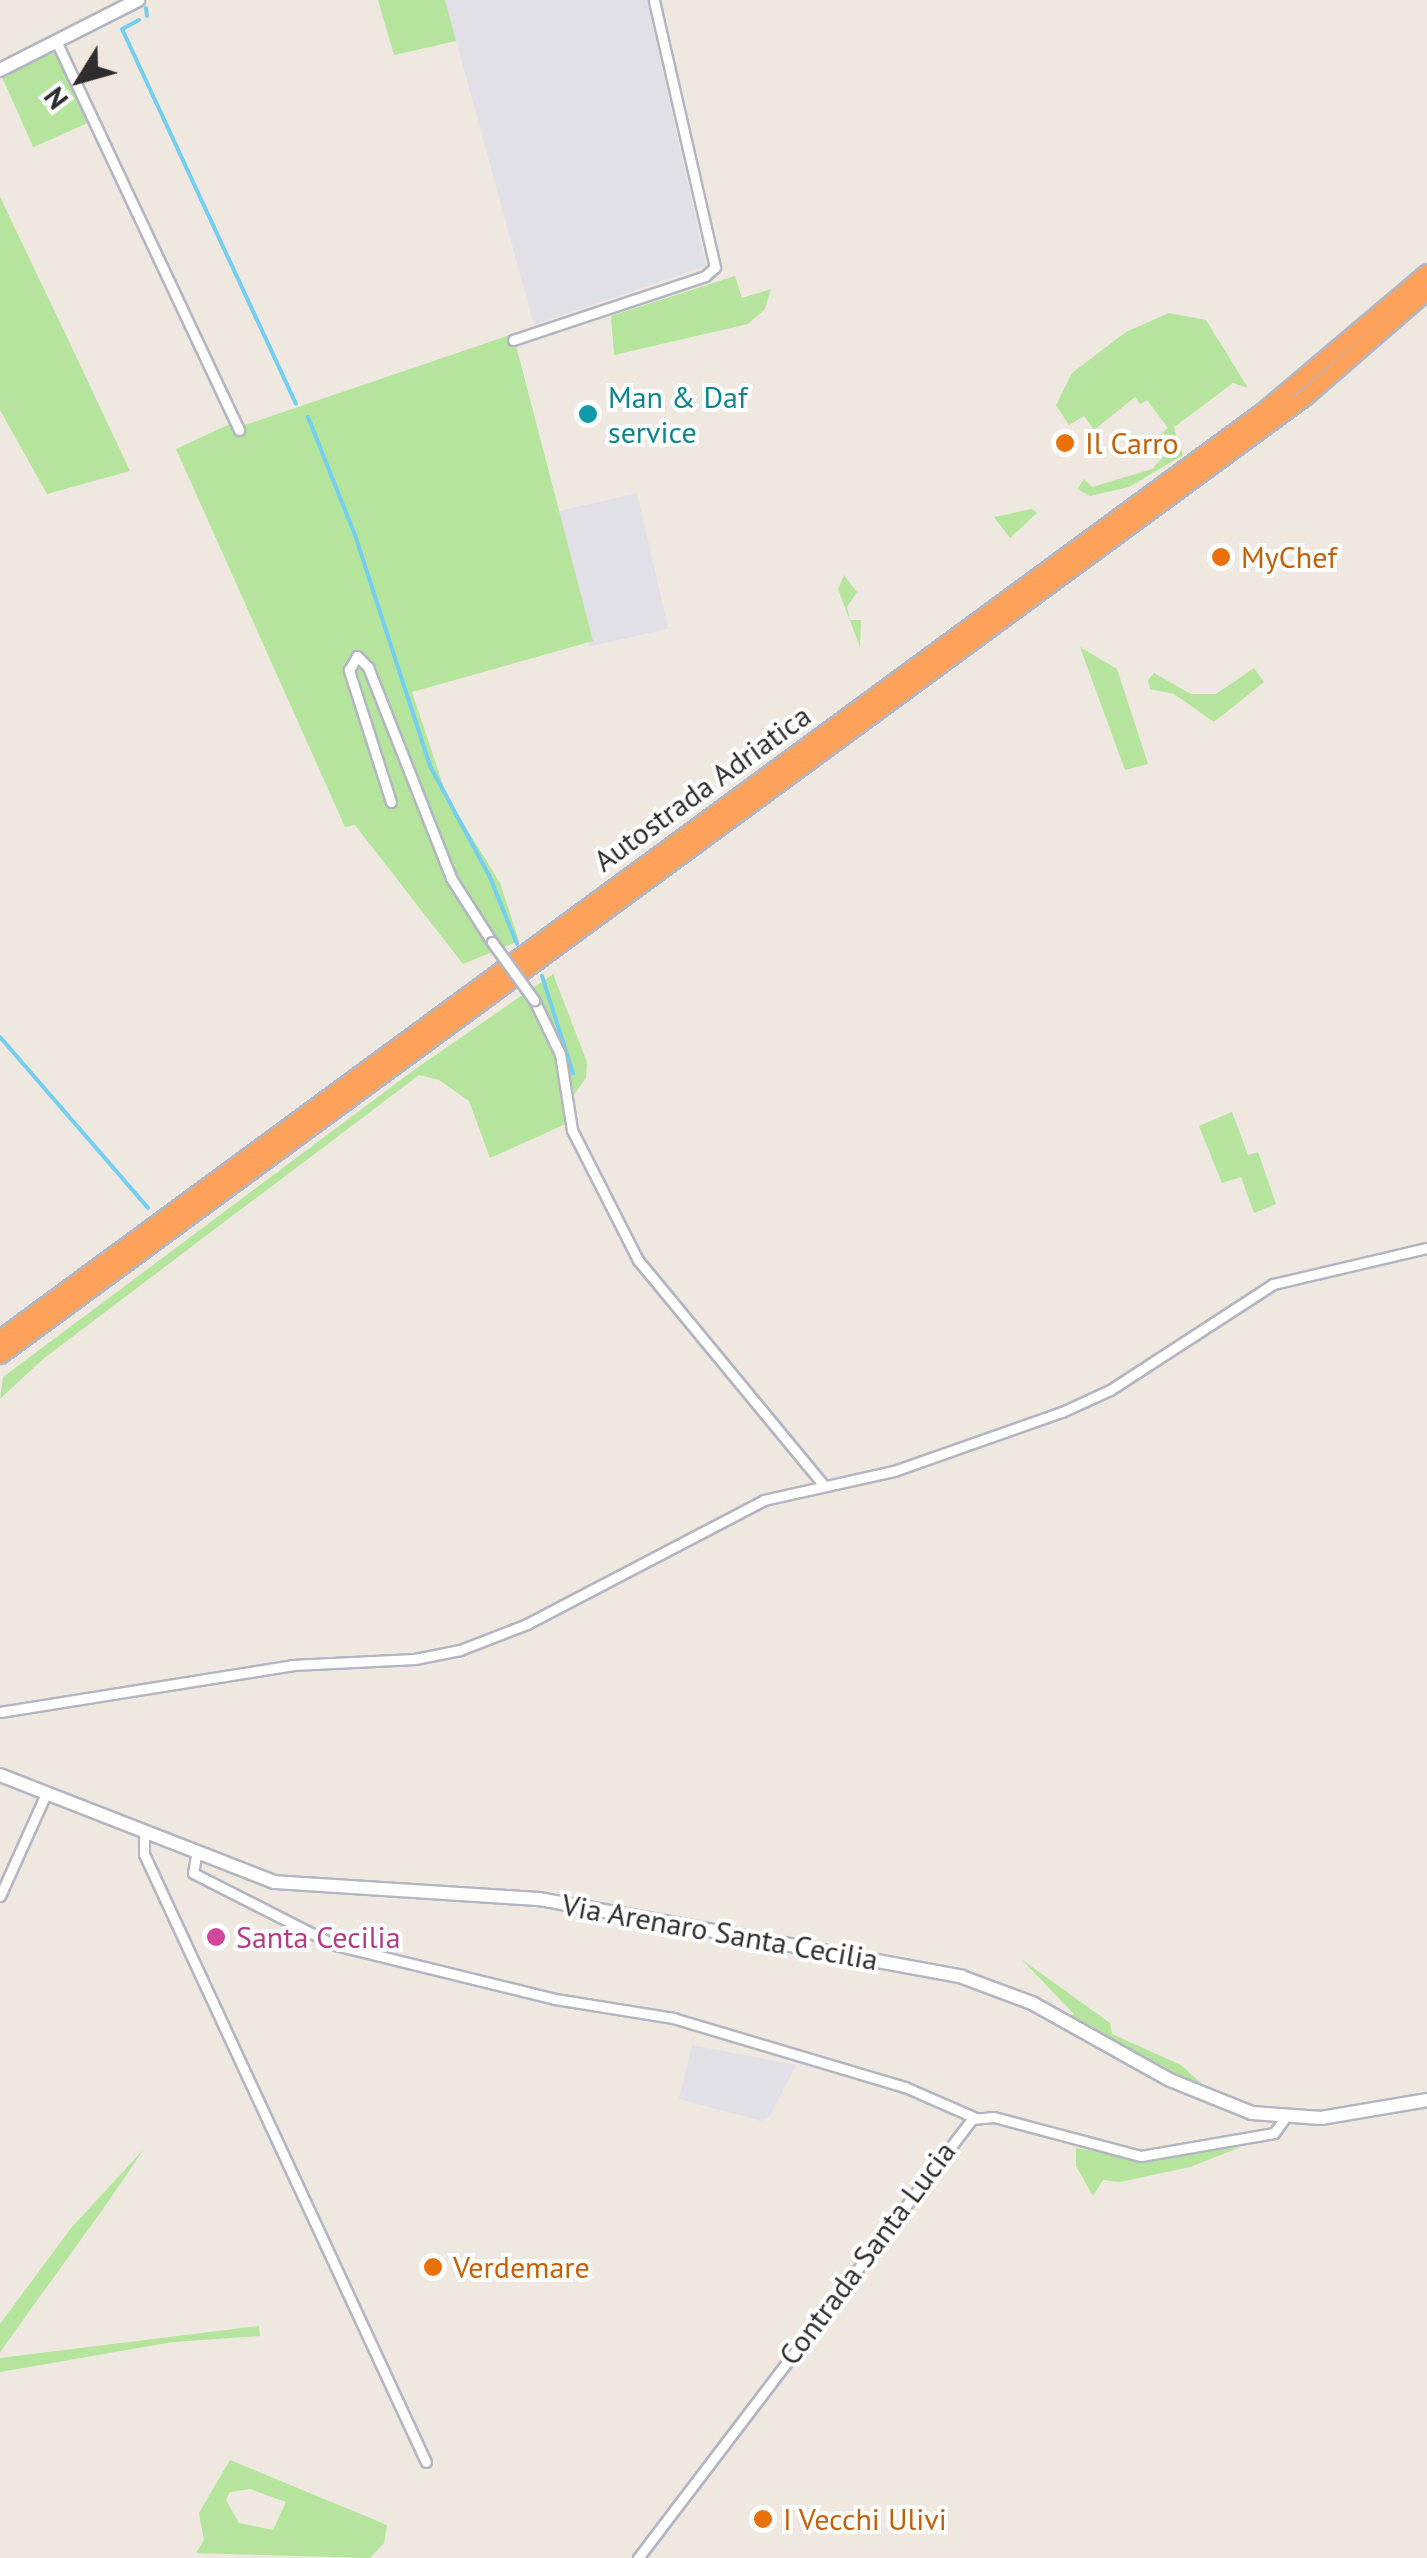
<!DOCTYPE html>
<style>
body{margin:0}
#map{position:relative;width:1427px;height:2558px;overflow:hidden;background:#eee8e0;font-family:"PT Sans",sans-serif}
div>[style]{position:absolute}
[style*='--x']{left:calc(var(--x)*1px);top:calc(var(--y)*1px);width:calc(var(--w)*1px);rotate:calc(var(--a)*1deg)}
.industrial>*{inset:0;background:#e2e0e7;transform-origin:0 0}
.green>*{inset:0;background:#b5e49d;transform-origin:0 0}
.stream>*{height:4px;margin:-2px;padding:0 2px;transform-origin:2px;border-radius:2px;background:#74ceef}
.roads{filter:drop-shadow(2px 0 #b3b6c0) drop-shadow(-2px 0 #b3b6c0) drop-shadow(0 2px #b3b6c0) drop-shadow(0 -2px #b3b6c0)}
.street>*{height:9px;margin:-4.5px;padding:0 4.5px;transform-origin:4.5px;border-radius:4.5px;background:#fff}
.secondary>*{height:12px;margin:-6px;padding:0 6px;transform-origin:6px;border-radius:6px;background:#fff}
.highway>*{height:15px;margin:-7.5px;padding:0 7.5px;transform-origin:7.5px;border-radius:7.5px;background:#fea15b}
.bridges{filter:drop-shadow(2px 0 #b3b6c0) drop-shadow(-2px 0 #b3b6c0) drop-shadow(0 2px #b3b6c0) drop-shadow(0 -2px #b3b6c0)}
.street-bridge>*{height:9px;margin:-4.5px;padding:0 4.5px;transform-origin:4.5px;border-radius:4.5px;background:#fff}
.dots>*{width:28px;height:28px;translate:-50% -50%;box-sizing:border-box;border:5px solid #fff;border-radius:50%}
span{translate:-50% -50%;white-space:nowrap;text-align:center;line-height:1.15;-webkit-text-stroke:8px #fff;paint-order:stroke}
.culture-label{font-size:30px;color:#0d838f}
.left{translate:0 -50%;text-align:left}
.food-label{font-size:30px;color:#c56008}
.street-label{font-size:30px;color:#2d2d2d}
.hotel-label{font-size:30px;color:#b23c85}
.north{position:absolute;left:30px;top:30px;width:100px;height:100px;-webkit-text-stroke:8px #fff;paint-order:stroke;rotate:233deg;font-size:28px;font-weight:700;line-height:40px;text-align:center;color:#2d2d2d}
.north::after{content:'';display:block;margin:auto;width:35px;height:45px;background:#2d2d2d;clip-path:polygon(50% 0,100% 100%,50% 72%,0 100%)}
</style>
<div id="map">
<div class="industrial">
<i style="clip-path:polygon(445px 0,647px 0,706px 266px,534px 325px)"></i>
<i style="left:637px;top:493px;width:139px;height:81px;rotate:77deg"></i>
<i style="clip-path:polygon(692px 2045px,796px 2065px,770px 2116px,761px 2121px,679px 2099px)"></i>
</div>
<div class="green">
<i style="clip-path:polygon(378px 0,445px 0,456px 41px,394px 55px)"></i>
<i style="left:55px;top:51px;width:79px;height:59px;rotate:66deg"></i>
<i style="clip-path:polygon(0 197px,65px 333px,130px 471px,47px 494px,0 410px)"></i>
<i style="clip-path:polygon(735px 276px,742px 298px,771px 289px,765px 309px,748px 324px,614px 355px,611px 316px)"></i>
<i style="clip-path:polygon(1169px 313px,1206px 320px,1248px 388px,1233px 383px,1174px 427px,1176px 436px,1161px 434px,1168px 428px,1147px 400px,1140px 404px,1135px 397px,1094px 430px,1084px 416px,1069px 425px,1056px 405px,1072px 373px,1126px 332px)"></i>
<i style="clip-path:polygon(513px 334px,593px 641px,412px 692px,447px 797px,500px 883px,519px 941px,463px 964px,355px 825px,345px 827px,176px 449px,230px 424px,242px 426px)"></i>
<i style="clip-path:polygon(1181px 448px,1183px 455px,1129px 487px,1090px 496px,1077px 489px,1084px 479px,1092px 487px,1152px 469px,1169px 451px)"></i>
<i style="clip-path:polygon(1032px 509px,1037px 513px,1010px 538px,994px 517px)"></i>
<i style="clip-path:polygon(844px 575px,857px 592px,847px 607px,850px 620px,861px 620px,860px 647px,838px 589px)"></i>
<i style="clip-path:polygon(1080px 647px,1117px 669px,1148px 764px,1125px 770px)"></i>
<i style="clip-path:polygon(1254px 668px,1264px 682px,1214px 722px,1174px 694px,1150px 689px,1148px 680px,1154px 673px,1191px 694px,1216px 694px)"></i>
<i style="clip-path:polygon(553px 974px,587px 1062px,586px 1078px,565px 1107px,568px 1123px,490px 1158px,469px 1101px,439px 1080px,419px 1075px,43px 1359px,0 1399px,3px 1377px,414px 1070px)"></i>
<i style="clip-path:polygon(1232px 1112px,1248px 1155px,1258px 1152px,1276px 1204px,1254px 1213px,1241px 1177px,1222px 1183px,1199px 1126px)"></i>
<i style="clip-path:polygon(1021px 1959px,1110px 2023px,1112px 2034px,1181px 2065px,1211px 2092px,1069px 2016px,1074px 2014px)"></i>
<i style="clip-path:polygon(1241px 2147px,1190px 2167px,1120px 2182px,1103px 2180px,1093px 2196px,1076px 2166px,1076px 2148px,1142px 2160px)"></i>
<i style="clip-path:polygon(144px 2149px,103px 2209px,0 2352px,0 2324px,72px 2227px)"></i>
<i style="clip-path:polygon(259px 2326px,260px 2336px,173px 2342px,0 2372px,0 2358px)"></i>
<i style="clip-path:polygon(evenodd,230px 2460px,387px 2525px,384px 2543px,370px 2558px,196px 2553px,204px 2540px,199px 2513px,230px 2460px,250px 2489px,286px 2502px,273px 2530px,239px 2523px,226px 2500px,230px 2492px,250px 2489px)"></i>
</div>
<div class="stream">
<i style="--x:146;--y:8;--w:8;--a:83"></i>
<i style="--x:139;--y:20;--w:19;--a:152"></i>
<i style="--x:122;--y:29;--w:413;--a:65.1"></i>
<i style="--x:308;--y:417;--w:127;--a:68.3"></i>
<i style="--x:355;--y:535;--w:243;--a:72"></i>
<i style="--x:430;--y:766;--w:124;--a:61.6"></i>
<i style="--x:489;--y:875;--w:74;--a:67.9"></i>
<i style="--x:542;--y:976;--w:102;--a:72.3"></i>
<i style="--x:0;--y:1037;--w:226;--a:49.1"></i>
</div>
<div class="roads">
<div class="street">
<i style="--x:56;--y:41;--w:430;--a:64.8"></i>
<i style="--x:513;--y:340;--w:202;--a:-18.4"></i>
<i style="--x:705;--y:276;--w:13;--a:-42"></i>
<i style="--x:715;--y:267;--w:274;--a:-102.9"></i>
<i style="--x:391;--y:802;--w:139;--a:-107.7"></i>
<i style="--x:349;--y:670;--w:16;--a:-60"></i>
<i style="--x:357;--y:656;--w:16;--a:45"></i>
<i style="--x:368;--y:667;--w:227;--a:68.5"></i>
<i style="--x:451;--y:878;--w:76;--a:57.4"></i>
<i style="--x:534;--y:1000;--w:60;--a:64.3"></i>
<i style="--x:560;--y:1054;--w:77;--a:81"></i>
<i style="--x:572;--y:1130;--w:146;--a:63.1"></i>
<i style="--x:638;--y:1260;--w:289;--a:50.5"></i>
<i style="--x:0;--y:1712;--w:296;--a:-9.1"></i>
<i style="--x:292;--y:1665;--w:123;--a:-2.8"></i>
<i style="--x:415;--y:1659;--w:46;--a:-11.3"></i>
<i style="--x:460;--y:1650;--w:72;--a:-21.2"></i>
<i style="--x:527;--y:1624;--w:267;--a:-27.6"></i>
<i style="--x:764;--y:1500;--w:133;--a:-12.6"></i>
<i style="--x:894;--y:1471;--w:178;--a:-19.4"></i>
<i style="--x:1062;--y:1412;--w:53;--a:-24.6"></i>
<i style="--x:1110;--y:1390;--w:194;--a:-33"></i>
<i style="--x:1273;--y:1284;--w:158;--a:-13.2"></i>
<i style="--x:144;--y:1836;--w:18;--a:90"></i>
<i style="--x:144;--y:1854;--w:670;--a:65.12"></i>
<i style="--x:196;--y:1856;--w:17;--a:100"></i>
<i style="--x:193;--y:1873;--w:159;--a:26.9"></i>
<i style="--x:335;--y:1945;--w:227;--a:13.8"></i>
<i style="--x:555;--y:1999;--w:120;--a:9.1"></i>
<i style="--x:673;--y:2018;--w:242;--a:16.6"></i>
<i style="--x:905;--y:2087;--w:77;--a:23.6"></i>
<i style="--x:0;--y:1896;--w:110;--a:-65.8"></i>
<i style="--x:638;--y:2558;--w:552;--a:-52.74"></i>
<i style="--x:972;--y:2119;--w:22;--a:-5"></i>
<i style="--x:994;--y:2117;--w:152;--a:14.9"></i>
<i style="--x:1141;--y:2156;--w:135;--a:-9.8"></i>
<i style="--x:1274;--y:2133;--w:19;--a:-54"></i>
</div>
<div class="secondary">
<i style="--x:0;--y:70;--w:155;--a:-26.9"></i>
<i style="--x:0;--y:1775;--w:294;--a:21.3"></i>
<i style="--x:274;--y:1882;--w:266;--a:3.7"></i>
<i style="--x:539;--y:1899;--w:430;--a:10.4"></i>
<i style="--x:962;--y:1977;--w:75;--a:20.4"></i>
<i style="--x:1032;--y:2003;--w:158;--a:29.2"></i>
<i style="--x:1170;--y:2080;--w:88;--a:21.9"></i>
<i style="--x:1252;--y:2113;--w:69;--a:4.1"></i>
<i style="--x:1321;--y:2118;--w:108;--a:-9.6"></i>
</div>
<div class="highway">
<i style="--x:0;--y:1338;--w:1569;--a:-36.29"></i>
<i style="--x:1265;--y:409;--w:212;--a:-40.2"></i>
<i style="--x:0;--y:1355;--w:1620;--a:-36.29"></i>
<i style="--x:1306;--y:396;--w:160;--a:-41"></i>
</div>
</div>
<div class="bridges">
<div class="street-bridge">
<i style="--x:492;--y:942;--w:72;--a:54.1"></i>
</div>
</div>
<div class="dots">
<i style="left:588px;top:414px;background:#0f9aa8"></i>
<i style="left:1065px;top:443px;background:#e8710a"></i>
<i style="left:1221px;top:557px;background:#e8710a"></i>
<i style="left:216px;top:1937px;background:#d1479c"></i>
<i style="left:433px;top:2267px;background:#e8710a"></i>
<i style="left:763px;top:2519px;background:#e8710a"></i>
</div>
<div class="culture-label">
<span class="left" style="left:608px;top:414px">Man &amp; Daf<br>service</span>
</div>
<div class="food-label">
<span class="left" style="left:1085px;top:443px">Il Carro</span>
<span class="left" style="left:1241px;top:557px">MyChef</span>
<span class="left" style="left:453px;top:2267px">Verdemare</span>
<span class="left" style="left:783px;top:2519px">I Vecchi Ulivi</span>
</div>
<div class="street-label">
<span style="left:702px;top:788px;rotate:-36deg">Autostrada Adriatica</span>
<span style="left:720px;top:1932px;rotate:10deg">Via Arenaro Santa Cecilia</span>
<span style="left:867px;top:2253px;rotate:-53deg">Contrada Santa Lucia</span>
</div>
<div class="hotel-label">
<span class="left" style="left:236px;top:1937px">Santa Cecilia</span>
</div>
<div class="north">N</div>
</div>
